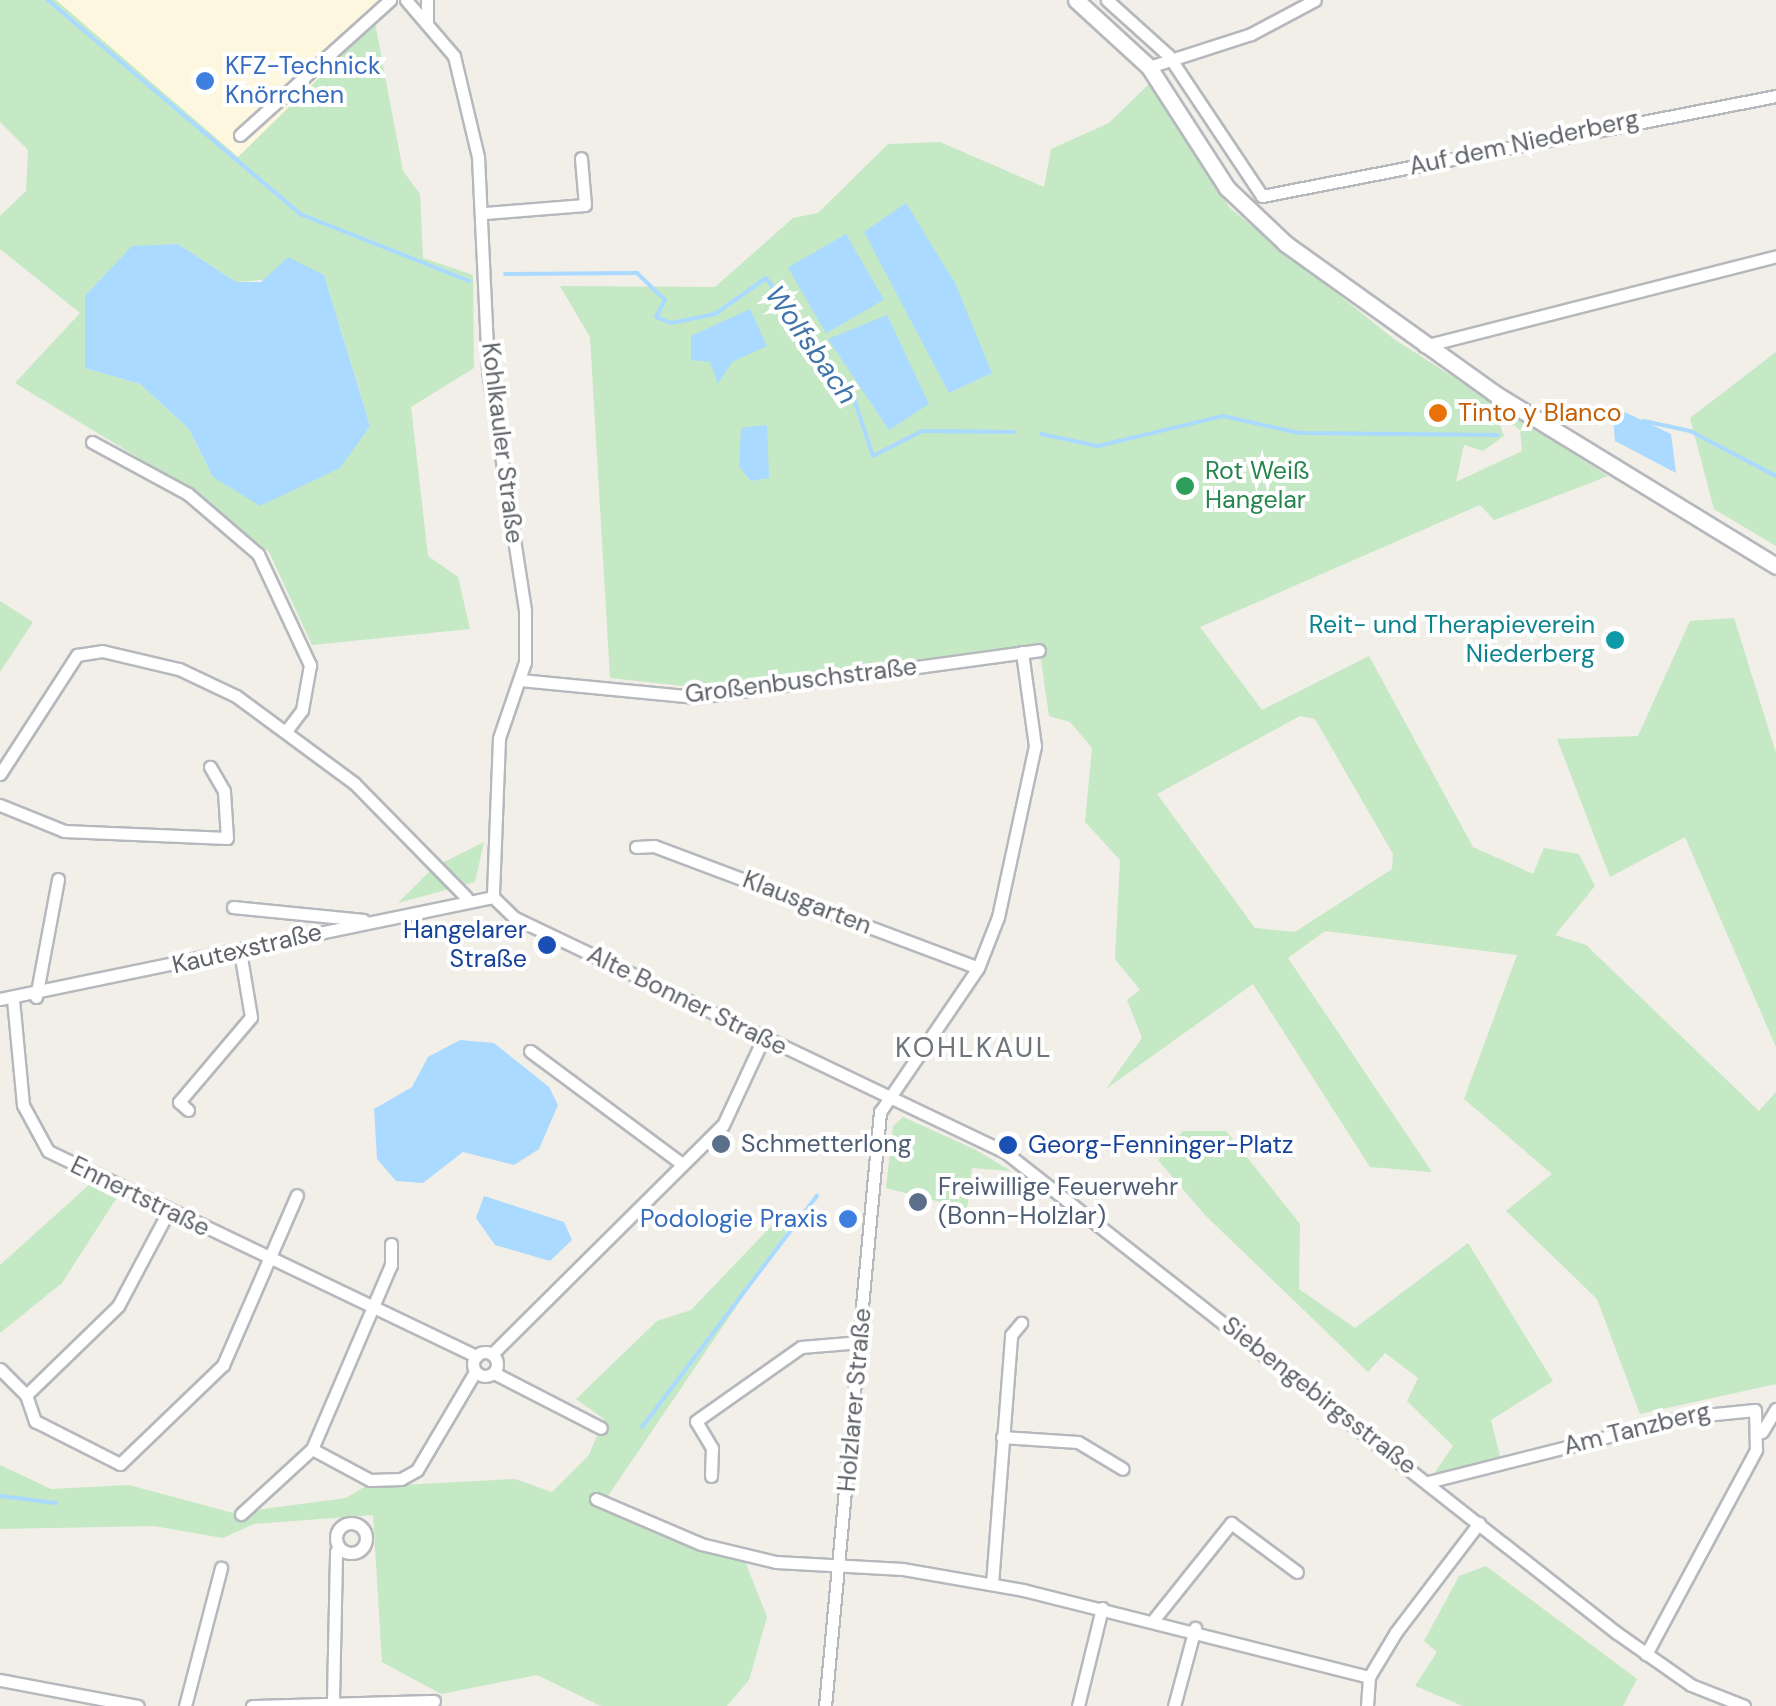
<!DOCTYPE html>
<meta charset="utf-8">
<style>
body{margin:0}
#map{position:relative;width:1776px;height:1706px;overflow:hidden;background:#f1efe8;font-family:"DM Sans",sans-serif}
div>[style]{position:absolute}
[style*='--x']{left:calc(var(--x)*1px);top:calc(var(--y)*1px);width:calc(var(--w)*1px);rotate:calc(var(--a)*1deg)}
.commercial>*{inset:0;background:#fef7e0}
.green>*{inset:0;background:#c5e8c5}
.water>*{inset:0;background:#aadaff;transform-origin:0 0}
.stream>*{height:4px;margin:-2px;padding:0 2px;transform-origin:2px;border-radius:2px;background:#aadaff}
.roads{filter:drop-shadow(2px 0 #b5b8bc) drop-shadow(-2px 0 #b5b8bc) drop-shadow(0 2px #b5b8bc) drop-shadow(0 -2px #b5b8bc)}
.street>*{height:11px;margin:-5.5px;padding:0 5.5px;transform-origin:5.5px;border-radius:5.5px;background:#fff}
.street>.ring{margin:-5.5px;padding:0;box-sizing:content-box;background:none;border:11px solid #fff;border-radius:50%}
.secondary>*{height:15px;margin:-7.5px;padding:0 7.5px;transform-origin:7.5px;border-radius:7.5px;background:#fff}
.dots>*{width:28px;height:28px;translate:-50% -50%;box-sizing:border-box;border:5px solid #fff;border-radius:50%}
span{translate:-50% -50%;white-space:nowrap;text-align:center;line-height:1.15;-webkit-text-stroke:8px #fff;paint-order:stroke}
.shop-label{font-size:25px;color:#366cbe}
.left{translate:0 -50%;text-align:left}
.right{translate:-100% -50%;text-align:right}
.street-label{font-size:25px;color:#5f6368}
.food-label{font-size:25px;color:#c56008}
.leisure-label{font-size:25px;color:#27864d}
.culture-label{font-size:25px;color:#0d838f}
.transit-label{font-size:25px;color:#164399}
.service-label{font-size:25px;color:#4e5e75}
.water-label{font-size:28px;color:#4174aa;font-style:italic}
.neighbourhood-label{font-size:28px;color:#70757a;letter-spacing:2.5px}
</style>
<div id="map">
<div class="commercial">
<i style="clip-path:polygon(56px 0,400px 0,238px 157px)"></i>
</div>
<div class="green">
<i style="clip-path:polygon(evenodd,0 0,56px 0,238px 157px,375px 23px,403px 171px,420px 194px,423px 258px,473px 275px,474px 368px,411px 407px,428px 556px,458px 577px,470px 629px,312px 645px,269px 552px,195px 492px,15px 383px,80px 313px,0 249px,0 216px,26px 191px,28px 150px,0 122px,0 0,178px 244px,236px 282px,324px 275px,370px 426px,213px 477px,189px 429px,140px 384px,85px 368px,85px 296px,132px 247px,178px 244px)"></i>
<i style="clip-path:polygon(evenodd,1149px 84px,1230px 208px,1394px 339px,1608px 476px,1494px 520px,1480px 505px,1200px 627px,1262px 710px,1369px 656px,1473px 847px,1533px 874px,1544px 848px,1579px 854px,1595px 886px,1555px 935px,1586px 945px,1759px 1111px,1776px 1092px,1776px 1384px,1640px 1414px,1597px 1299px,1506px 1211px,1552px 1174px,1464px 1099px,1517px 955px,1325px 931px,1288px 958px,1432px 1172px,1370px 1167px,1253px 984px,1106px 1089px,1142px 1038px,1127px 1000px,1140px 990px,1115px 959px,1120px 860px,1085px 822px,1092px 748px,1070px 722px,1049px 716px,1039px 646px,693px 687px,610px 678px,590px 337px,560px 286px,715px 287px,793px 218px,818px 213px,888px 144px,940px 142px,1044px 187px,1051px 149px,1109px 123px,1149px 84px,912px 316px,992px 373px,949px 393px,912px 316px,1149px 84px,1495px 411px,1520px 430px,1522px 451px,1456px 482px,1464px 445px,1483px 451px,1504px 436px,1495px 411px,1149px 84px,1300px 716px,1315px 719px,1393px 854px,1392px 869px,1295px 932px,1255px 928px,1157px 794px,1300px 716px)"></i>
<i style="clip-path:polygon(1776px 352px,1776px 546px,1714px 509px,1690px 418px)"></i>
<i style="clip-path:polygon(0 601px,33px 622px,0 672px)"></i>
<i style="clip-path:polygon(1734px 618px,1776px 753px,1776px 1047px,1685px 837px,1610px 877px,1557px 739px,1638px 736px,1690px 621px)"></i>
<i style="clip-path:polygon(484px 842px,475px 882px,398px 903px,434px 867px)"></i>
<i style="clip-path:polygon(903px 1117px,974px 1149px,1011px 1171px,972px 1168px,967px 1209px,886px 1188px,893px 1126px)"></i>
<i style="clip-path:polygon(1183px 1131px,1226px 1131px,1300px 1224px,1299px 1289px,1355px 1328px,1468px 1243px,1553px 1381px,1491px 1420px,1500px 1457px,1433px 1475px,1453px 1446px,1407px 1401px,1418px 1378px,1385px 1353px,1368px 1372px,1205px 1215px,1158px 1160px)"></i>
<i style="clip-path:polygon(89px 1185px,116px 1199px,62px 1283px,0 1333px,0 1265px)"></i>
<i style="clip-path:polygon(779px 1218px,786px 1233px,608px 1496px,743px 1556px,767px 1617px,749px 1680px,727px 1706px,601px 1706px,537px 1675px,441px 1694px,382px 1662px,373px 1515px,254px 1524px,223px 1538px,154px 1526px,0 1529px,0 1465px,51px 1489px,129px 1485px,233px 1513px,346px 1498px,364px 1487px,515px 1479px,552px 1492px,589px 1455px,604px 1419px,576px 1399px,657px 1321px,691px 1310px)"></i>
<i style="clip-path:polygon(1486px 1566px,1637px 1679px,1623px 1706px,1463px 1706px,1415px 1686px,1437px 1652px,1424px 1641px,1459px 1576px)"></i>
</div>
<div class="water">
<i style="clip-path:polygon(906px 203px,955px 283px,992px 373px,949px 393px,864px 232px)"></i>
<i style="left:846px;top:234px;width:76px;height:67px;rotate:60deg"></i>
<i style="clip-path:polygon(178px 244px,236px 282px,261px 282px,288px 257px,324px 275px,370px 426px,340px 468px,260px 506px,213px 477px,189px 429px,140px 384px,85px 368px,85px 296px,132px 246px)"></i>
<i style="clip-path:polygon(750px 309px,767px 346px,732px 362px,718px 384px,710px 362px,691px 360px,691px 336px)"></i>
<i style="clip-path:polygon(887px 315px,929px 404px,889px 430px,828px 339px)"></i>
<i style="clip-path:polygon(1612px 406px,1671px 434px,1676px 473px,1615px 441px)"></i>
<i style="clip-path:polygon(767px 425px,769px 478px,751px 481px,739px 467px,741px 428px)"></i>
<i style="clip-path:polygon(460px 1040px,494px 1043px,549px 1087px,558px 1105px,539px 1149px,514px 1165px,463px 1152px,423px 1183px,396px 1181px,377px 1159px,374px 1109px,412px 1087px,428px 1057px)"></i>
<i style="clip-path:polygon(484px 1196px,564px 1222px,572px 1240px,550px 1261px,495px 1245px,476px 1218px)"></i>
</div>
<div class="stream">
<i style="--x:48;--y:0;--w:331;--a:40.3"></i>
<i style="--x:300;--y:214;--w:182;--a:21.6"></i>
<i style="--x:505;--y:274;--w:132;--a:-0.4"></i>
<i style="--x:637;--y:273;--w:39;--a:44"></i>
<i style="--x:665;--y:300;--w:19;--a:118"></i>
<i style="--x:656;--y:317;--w:16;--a:22"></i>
<i style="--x:671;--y:323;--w:45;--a:-11.6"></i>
<i style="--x:715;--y:314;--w:62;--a:-35.2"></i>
<i style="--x:766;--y:278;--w:150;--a:54"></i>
<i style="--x:854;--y:399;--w:60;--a:71.6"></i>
<i style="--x:873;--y:456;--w:55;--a:-27"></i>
<i style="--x:922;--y:431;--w:92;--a:0.6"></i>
<i style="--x:1644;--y:421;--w:47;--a:12.3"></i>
<i style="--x:1690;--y:431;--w:97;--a:27.6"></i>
<i style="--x:1041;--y:434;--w:58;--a:11.9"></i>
<i style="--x:1098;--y:446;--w:129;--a:-13.5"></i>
<i style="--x:1223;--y:416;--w:78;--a:12.6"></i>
<i style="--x:1299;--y:433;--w:199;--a:0.6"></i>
<i style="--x:642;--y:1427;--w:290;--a:-52.9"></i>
<i style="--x:0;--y:1496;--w:56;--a:7.1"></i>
</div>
<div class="roads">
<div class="street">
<i style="--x:406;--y:0;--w:74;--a:49.4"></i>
<i style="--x:454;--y:56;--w:104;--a:76.6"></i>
<i style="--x:478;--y:157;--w:214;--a:87.3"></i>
<i style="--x:488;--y:371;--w:243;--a:81.2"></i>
<i style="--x:525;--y:611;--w:51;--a:90"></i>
<i style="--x:525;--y:662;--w:80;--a:108.9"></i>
<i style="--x:499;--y:738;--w:159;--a:92.2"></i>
<i style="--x:427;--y:0;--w:22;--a:90"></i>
<i style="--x:1107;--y:0;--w:82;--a:42"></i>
<i style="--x:1168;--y:55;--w:169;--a:56.3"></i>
<i style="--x:1262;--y:196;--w:524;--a:-11.01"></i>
<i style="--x:1149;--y:67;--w:107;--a:-17.9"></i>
<i style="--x:1251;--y:34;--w:72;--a:-28"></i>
<i style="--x:240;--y:135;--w:202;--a:-42"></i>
<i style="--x:485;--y:213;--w:100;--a:-4.6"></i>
<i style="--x:585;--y:205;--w:47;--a:-94.9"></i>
<i style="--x:1424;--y:346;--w:363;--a:-14.3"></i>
<i style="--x:92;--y:442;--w:109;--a:28.4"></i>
<i style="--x:188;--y:494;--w:92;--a:40.6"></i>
<i style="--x:258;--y:554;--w:123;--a:64.9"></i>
<i style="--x:310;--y:665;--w:46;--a:100.1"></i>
<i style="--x:302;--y:710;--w:26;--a:127"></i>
<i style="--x:520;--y:680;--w:179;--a:5.5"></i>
<i style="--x:698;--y:697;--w:344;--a:-7.8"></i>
<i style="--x:0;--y:774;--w:142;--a:-57.1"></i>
<i style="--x:77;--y:655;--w:25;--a:-9"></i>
<i style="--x:102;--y:651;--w:79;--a:13.2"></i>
<i style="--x:179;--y:669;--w:63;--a:25.3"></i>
<i style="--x:236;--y:696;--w:147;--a:36.4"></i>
<i style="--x:354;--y:783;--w:160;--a:45.5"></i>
<i style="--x:0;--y:805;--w:69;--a:22.1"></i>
<i style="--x:64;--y:831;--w:163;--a:2.5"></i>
<i style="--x:227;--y:838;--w:47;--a:-93.7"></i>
<i style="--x:224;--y:791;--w:28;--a:-120"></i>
<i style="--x:636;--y:847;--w:18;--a:-3"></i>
<i style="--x:654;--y:846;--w:346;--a:20.6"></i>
<i style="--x:493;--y:897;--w:30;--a:44"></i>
<i style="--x:515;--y:918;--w:543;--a:25.53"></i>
<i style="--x:1005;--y:1152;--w:778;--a:38.17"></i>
<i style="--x:1617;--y:1633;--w:90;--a:35.1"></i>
<i style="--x:1691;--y:1685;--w:57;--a:21.6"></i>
<i style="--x:233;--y:907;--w:131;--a:5.7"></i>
<i style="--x:36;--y:997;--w:120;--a:-79.4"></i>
<i style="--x:0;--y:999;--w:503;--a:-11.69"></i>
<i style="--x:13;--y:999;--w:106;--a:84.6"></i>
<i style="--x:23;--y:1105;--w:52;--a:61.5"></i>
<i style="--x:48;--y:1151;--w:475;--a:25.6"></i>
<i style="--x:530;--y:1051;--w:188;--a:36.6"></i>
<i style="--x:188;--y:1110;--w:12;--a:-138"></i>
<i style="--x:179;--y:1102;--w:111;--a:-49.7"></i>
<i style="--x:251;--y:1017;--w:67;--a:-99.5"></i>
<i style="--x:168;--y:1212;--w:106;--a:118"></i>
<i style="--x:118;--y:1306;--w:128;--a:135.9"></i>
<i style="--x:26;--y:1395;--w:28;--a:71"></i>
<i style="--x:35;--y:1421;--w:95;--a:26.8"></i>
<i style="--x:120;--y:1464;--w:143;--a:-43.9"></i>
<i style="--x:223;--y:1365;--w:185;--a:-66.5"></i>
<i class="ring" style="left:473px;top:1352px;width:13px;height:13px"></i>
<i style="--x:492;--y:1354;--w:325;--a:-44.8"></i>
<i style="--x:723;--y:1125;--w:95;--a:-65.1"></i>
<i style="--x:0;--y:1369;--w:37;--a:45"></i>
<i style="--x:494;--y:1373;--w:120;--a:27.2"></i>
<i style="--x:1762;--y:1432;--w:27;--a:-59"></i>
<i style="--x:1002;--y:1437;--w:76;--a:3.8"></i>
<i style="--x:1078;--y:1442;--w:52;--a:31"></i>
<i style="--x:312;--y:1449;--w:66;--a:28.1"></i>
<i style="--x:370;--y:1480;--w:31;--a:-2"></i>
<i style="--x:401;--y:1479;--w:18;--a:-29"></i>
<i style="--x:417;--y:1470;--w:114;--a:-59.4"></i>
<i style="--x:711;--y:1476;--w:28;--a:-88"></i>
<i style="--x:712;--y:1448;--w:31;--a:-121"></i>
<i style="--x:696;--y:1421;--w:128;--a:-35.2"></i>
<i style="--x:801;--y:1347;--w:60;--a:-4.8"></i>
<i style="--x:1428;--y:1482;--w:265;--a:-14.2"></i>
<i style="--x:1685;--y:1417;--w:70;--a:-5.7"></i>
<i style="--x:1755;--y:1410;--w:40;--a:88.6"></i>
<i style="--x:1756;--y:1450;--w:232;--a:118.3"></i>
<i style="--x:596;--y:1499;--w:114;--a:23.2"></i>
<i style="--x:701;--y:1544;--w:77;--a:13.5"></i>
<i style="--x:776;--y:1562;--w:127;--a:3.2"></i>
<i style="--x:903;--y:1569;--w:122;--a:9.9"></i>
<i style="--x:1023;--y:1590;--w:357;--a:14.1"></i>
<i style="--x:241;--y:1514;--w:96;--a:-42.5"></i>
<i style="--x:312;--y:1449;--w:200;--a:-66.8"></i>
<i style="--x:391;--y:1265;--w:21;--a:-90"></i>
<i class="ring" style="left:336px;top:1523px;width:19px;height:19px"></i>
<i style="--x:992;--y:1584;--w:250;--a:-85.6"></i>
<i style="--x:1011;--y:1335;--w:16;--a:-50"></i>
<i style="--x:1155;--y:1618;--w:122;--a:-51.3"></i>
<i style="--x:1231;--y:1523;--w:82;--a:36.6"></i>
<i style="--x:0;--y:1680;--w:140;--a:10.7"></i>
<i style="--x:333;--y:1699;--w:148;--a:-88.8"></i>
<i style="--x:185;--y:1706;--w:143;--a:-75.4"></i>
<i style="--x:252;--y:1706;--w:182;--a:-1.6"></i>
<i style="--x:825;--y:1706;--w:597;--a:-84.71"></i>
<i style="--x:880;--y:1112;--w:174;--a:-55.8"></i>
<i style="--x:978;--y:968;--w:55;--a:-68.6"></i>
<i style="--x:998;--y:917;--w:175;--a:-77.8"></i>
<i style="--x:1035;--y:746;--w:95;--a:-97.9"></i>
<i style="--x:1078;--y:1706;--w:101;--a:-76.2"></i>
<i style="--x:1174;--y:1706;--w:81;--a:-74.9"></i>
<i style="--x:1367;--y:1706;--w:29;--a:-86"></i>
<i style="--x:1369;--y:1677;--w:52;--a:-59"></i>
<i style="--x:1396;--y:1632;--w:137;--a:-52.7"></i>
</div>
<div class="secondary">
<i style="--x:1076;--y:0;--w:99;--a:42.5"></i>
<i style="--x:1149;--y:67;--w:144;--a:57.2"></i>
<i style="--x:1227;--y:188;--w:81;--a:43.5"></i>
<i style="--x:1286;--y:244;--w:256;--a:35.6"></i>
<i style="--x:1494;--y:393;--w:331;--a:31.5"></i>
</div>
</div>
<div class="dots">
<i style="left:205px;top:81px;background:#3f7fe0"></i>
<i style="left:1438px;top:413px;background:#e8710a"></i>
<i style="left:1185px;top:486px;background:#2e9e5b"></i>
<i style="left:1615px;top:640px;background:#0f9aa8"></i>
<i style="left:547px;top:945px;background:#1a4fb4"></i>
<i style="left:721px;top:1144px;background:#5c6f8a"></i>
<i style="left:1008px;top:1145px;background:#1a4fb4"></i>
<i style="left:918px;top:1202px;background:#5c6f8a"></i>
<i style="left:848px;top:1219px;background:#3f7fe0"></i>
</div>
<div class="shop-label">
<span class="left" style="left:225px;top:81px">KFZ-Technick<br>Knörrchen</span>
<span class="right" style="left:828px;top:1219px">Podologie Praxis</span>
</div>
<div class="street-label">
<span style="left:1524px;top:143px;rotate:-12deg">Auf dem Niederberg</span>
<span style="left:502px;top:443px;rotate:83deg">Kohlkauler Straße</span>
<span style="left:801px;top:681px;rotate:-7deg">Großenbuschstraße</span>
<span style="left:807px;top:903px;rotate:21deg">Klausgarten</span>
<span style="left:247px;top:949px;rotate:-13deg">Kautexstraße</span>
<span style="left:687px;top:1001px;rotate:26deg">Alte Bonner Straße</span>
<span style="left:140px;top:1197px;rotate:26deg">Ennertstraße</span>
<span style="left:1319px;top:1396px;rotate:38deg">Siebengebirgsstraße</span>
<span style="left:855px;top:1400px;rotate:-85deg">Holzlarer Straße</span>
<span style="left:1637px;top:1429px;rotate:-14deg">Am Tanzberg</span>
</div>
<div class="food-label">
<span class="left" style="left:1458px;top:413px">Tinto y Blanco</span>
</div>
<div class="leisure-label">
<span class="left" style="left:1205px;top:486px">Rot Weiß<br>Hangelar</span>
</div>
<div class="culture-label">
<span class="right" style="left:1595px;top:640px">Reit- und Therapieverein<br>Niederberg</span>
</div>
<div class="transit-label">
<span class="right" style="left:527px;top:945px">Hangelarer<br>Straße</span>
<span class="left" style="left:1028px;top:1145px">Georg-Fenninger-Platz</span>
</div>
<div class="service-label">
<span class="left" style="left:741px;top:1144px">Schmetterlong</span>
<span class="left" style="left:938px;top:1202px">Freiwillige Feuerwehr<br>(Bonn-Holzlar)</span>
</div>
<div class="water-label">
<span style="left:811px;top:345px;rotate:55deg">Wolfsbach</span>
</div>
<div class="neighbourhood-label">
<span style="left:974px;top:1048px">KOHLKAUL</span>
</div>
</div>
